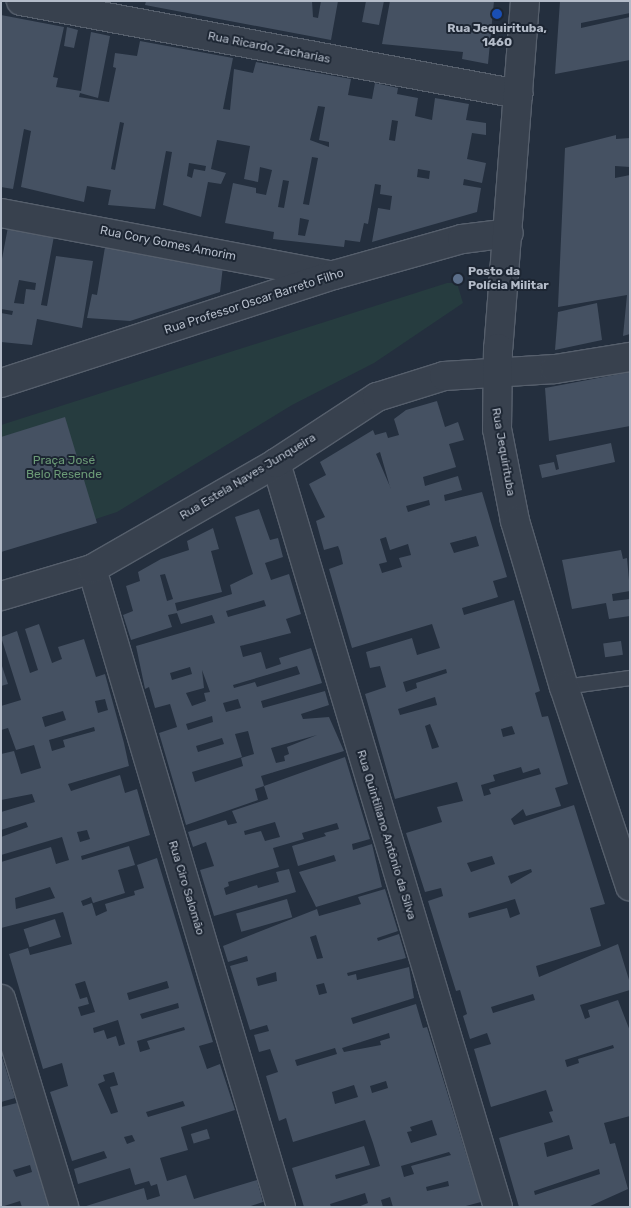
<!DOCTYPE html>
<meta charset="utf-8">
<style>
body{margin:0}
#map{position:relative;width:631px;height:1208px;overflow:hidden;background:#242f3e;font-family:Rubik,sans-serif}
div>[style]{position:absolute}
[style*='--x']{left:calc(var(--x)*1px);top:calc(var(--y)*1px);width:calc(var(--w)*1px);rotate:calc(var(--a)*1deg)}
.green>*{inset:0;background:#263c3f}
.building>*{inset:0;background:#455162;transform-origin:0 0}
.roads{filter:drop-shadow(1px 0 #565f6c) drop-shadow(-1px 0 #565f6c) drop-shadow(0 1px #565f6c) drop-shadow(0 -1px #565f6c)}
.service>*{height:14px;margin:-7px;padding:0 7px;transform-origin:7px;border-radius:7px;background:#38414e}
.minor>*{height:28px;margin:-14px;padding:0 14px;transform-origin:14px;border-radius:14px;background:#38414e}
.tertiary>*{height:28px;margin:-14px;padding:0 14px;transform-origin:14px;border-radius:14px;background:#38414e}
.dots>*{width:14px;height:14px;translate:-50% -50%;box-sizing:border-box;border:2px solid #1d2633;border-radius:50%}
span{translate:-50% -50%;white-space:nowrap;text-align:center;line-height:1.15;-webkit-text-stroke:4px #1d2633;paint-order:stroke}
.poi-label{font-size:12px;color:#b4bcc9;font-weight:700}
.left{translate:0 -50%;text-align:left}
.street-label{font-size:12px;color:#b4bcc9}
.park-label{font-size:12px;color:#6b9a76}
.frame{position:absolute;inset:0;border:2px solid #b4bcc9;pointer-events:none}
</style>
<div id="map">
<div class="green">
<i style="clip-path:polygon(447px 283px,457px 283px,463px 303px,374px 363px,292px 405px,117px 512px,1px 550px,1px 425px)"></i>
</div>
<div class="building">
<i style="clip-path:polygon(146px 1px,312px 1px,313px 17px,318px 18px,321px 1px,338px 1px,331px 40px,145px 5px)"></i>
<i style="clip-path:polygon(366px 1px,384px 1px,379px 25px,362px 22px)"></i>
<i style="clip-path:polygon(390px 1px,494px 1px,488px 64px,462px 59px,463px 52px,382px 44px)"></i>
<i style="clip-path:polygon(560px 1px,630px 1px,630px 13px,581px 23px,581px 28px,630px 17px,630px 60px,555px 74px)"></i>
<i style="clip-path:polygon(evenodd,1px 15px,64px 27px,53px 77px,58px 78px,56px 87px,81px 91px,91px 32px,110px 36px,98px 98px,80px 93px,79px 97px,109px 102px,116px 68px,113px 67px,115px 53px,137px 56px,140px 41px,233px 58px,223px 109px,230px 110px,234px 69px,253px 73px,256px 62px,351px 79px,348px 95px,372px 99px,375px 83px,398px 88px,397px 94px,418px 98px,415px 116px,432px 120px,435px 98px,469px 104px,466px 120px,486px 123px,486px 135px,472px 133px,467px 159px,486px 163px,482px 183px,464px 179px,463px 185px,481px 188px,477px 212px,372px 242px,378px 208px,390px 210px,392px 196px,380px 194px,381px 185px,375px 184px,368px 224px,364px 223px,360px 242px,345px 240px,344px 247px,273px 239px,274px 232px,225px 223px,233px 183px,256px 188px,256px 193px,266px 195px,272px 170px,260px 167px,258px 182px,244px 179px,250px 146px,217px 140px,211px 169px,226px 173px,221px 184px,208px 182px,201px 217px,163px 205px,172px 152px,166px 151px,155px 209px,108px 205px,111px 190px,87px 186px,84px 202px,21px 187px,31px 131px,24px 129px,13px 189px,1px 187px,1px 15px,318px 106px,325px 107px,319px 140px,329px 142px,329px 147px,310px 140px,318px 106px,1px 15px,392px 120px,398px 121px,395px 141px,389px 140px,392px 120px,1px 15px,120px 122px,124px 123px,115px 170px,111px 169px,120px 122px,1px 15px,312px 157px,318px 158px,309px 205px,303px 204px,312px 157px,1px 15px,189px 163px,206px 166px,205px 171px,194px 169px,192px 178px,187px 176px,189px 163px,1px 15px,418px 169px,430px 171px,429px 179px,417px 177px,418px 169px,1px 15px,283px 180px,289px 181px,284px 208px,278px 207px,283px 180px,1px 15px,300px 218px,309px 220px,305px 236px,298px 235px,300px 218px)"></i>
<i style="clip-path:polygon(67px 27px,78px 30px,74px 48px,64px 46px)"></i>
<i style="clip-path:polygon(616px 135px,616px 139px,630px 138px,630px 167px,615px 166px,615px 178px,630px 175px,630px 334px,623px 336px,627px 295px,558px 307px,565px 148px)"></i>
<i style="clip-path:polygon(evenodd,8px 227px,54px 236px,41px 305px,47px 306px,56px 256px,93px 261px,82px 328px,37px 319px,32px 345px,1px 342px,1px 313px,12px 315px,13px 311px,1px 309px,1px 264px,8px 227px,19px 280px,36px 283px,35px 290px,26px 289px,24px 304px,14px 303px,19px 280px)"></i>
<i style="clip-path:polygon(105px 247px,223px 266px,220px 292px,130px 321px,87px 318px,92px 294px,97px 295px)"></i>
<i style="clip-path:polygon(597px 303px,602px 340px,555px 350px,558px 312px)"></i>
<i style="clip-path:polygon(630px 372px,630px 426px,549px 441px,545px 388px)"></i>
<i style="clip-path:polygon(evenodd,437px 401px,445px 427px,458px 422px,464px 440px,449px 444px,456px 467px,423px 477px,425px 486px,458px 476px,462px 490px,444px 495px,445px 501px,482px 492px,507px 577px,493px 581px,498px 597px,462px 608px,464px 615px,514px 600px,540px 691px,535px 693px,542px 717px,548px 716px,568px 784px,555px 788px,561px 806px,526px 816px,523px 809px,511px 819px,514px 825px,574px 805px,605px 904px,590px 908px,601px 946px,536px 966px,539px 977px,618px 944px,630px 983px,630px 990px,580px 1005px,585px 1019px,590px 1017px,588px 1010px,618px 1000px,630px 1031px,630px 1116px,604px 1123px,610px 1144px,615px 1143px,628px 1189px,588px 1207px,519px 1207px,499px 1138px,553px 1122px,549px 1112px,553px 1111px,546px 1090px,491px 1107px,474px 1049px,491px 1044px,487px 1033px,470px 1039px,463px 1016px,467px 1014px,460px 990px,456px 991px,428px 901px,443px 896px,441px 888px,425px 892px,406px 833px,442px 822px,437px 807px,463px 801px,457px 782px,395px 799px,365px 694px,386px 687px,380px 666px,370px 668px,366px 652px,412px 638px,417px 655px,440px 648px,432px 624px,352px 648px,329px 569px,343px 564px,340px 551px,338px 546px,324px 550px,316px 521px,325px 517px,309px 484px,326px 475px,320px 462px,373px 430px,375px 435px,386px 432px,388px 438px,399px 435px,394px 419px,406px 410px,437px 401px,380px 452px,390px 487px,391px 489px,376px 454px,380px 452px,437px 401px,429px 500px,430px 505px,408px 512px,406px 506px,429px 500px,437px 401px,476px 536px,479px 546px,454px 553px,450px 543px,476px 536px,437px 401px,386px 537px,390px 550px,408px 544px,411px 555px,399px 558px,402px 567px,382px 573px,379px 564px,387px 562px,380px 539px,386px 537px,437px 401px,446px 669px,447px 673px,416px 683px,417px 688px,406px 692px,403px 682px,446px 669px,437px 401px,435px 697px,437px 705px,400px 715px,398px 709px,435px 697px,437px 401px,430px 724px,439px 747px,432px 749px,425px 726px,430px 724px,437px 401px,512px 726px,515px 734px,503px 737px,501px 729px,512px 726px,437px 401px,521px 767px,523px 773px,539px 768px,541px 774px,489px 789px,491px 794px,484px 796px,481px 785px,495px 781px,493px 775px,521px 767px,437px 401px,492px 856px,495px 864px,471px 872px,467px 863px,492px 856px,437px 401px,531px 869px,532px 872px,511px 884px,508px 876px,531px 869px,437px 401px,515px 899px,520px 914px,510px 918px,507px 908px,469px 918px,468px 913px,515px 899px,437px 401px,533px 994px,535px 1000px,493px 1013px,491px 1007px,533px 994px,437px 401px,613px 1045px,614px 1048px,578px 1059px,579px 1063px,567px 1067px,565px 1060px,613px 1045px,437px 401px,569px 1135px,573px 1149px,547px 1157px,544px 1143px,569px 1135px,437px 401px,599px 1169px,600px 1174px,535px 1195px,534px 1191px,599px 1169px)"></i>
<i style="clip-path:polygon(65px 417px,97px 523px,1px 552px,1px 437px)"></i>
<i style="clip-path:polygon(611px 443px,615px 462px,542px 478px,539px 465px,554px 462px,556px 470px,559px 469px,556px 455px)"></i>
<i style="clip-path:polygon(evenodd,259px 509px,270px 540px,278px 538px,283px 557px,265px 563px,271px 580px,289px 574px,301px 614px,286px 619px,291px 633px,240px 646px,243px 657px,261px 652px,266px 669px,281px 664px,279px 658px,311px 648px,322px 683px,261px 701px,263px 708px,325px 691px,329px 705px,301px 714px,303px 719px,329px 717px,344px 751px,261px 776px,263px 782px,264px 786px,345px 757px,370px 839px,352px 844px,353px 850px,372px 844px,382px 887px,316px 907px,299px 872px,336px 861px,334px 855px,298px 866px,292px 846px,326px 836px,324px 833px,339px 829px,337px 823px,302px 833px,304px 839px,273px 848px,279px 867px,228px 882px,229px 886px,224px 888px,226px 895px,257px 885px,258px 888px,279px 882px,276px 872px,289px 869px,296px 892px,214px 916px,200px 870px,214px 866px,206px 842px,193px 847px,188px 832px,226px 820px,228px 825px,237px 823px,232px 811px,268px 799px,264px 786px,255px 789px,258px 800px,186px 825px,159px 733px,177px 727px,170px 704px,155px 708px,149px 687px,145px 689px,136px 646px,215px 623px,212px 615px,181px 624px,177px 613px,168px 615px,172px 627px,131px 640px,123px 615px,133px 611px,126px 586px,140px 581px,138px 572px,161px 559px,189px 550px,187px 541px,213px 528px,219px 549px,211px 551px,222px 592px,175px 603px,177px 611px,232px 594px,230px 585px,253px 574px,235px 517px,259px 509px,165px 574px,173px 599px,167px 601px,160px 575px,165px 574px,259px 509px,264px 600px,266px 606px,228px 617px,226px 611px,264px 600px,259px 509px,297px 666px,300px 674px,257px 687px,255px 682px,234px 688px,233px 685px,297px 666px,259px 509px,190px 667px,192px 674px,172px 680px,170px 673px,190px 667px,259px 509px,202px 670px,210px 692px,204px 693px,206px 701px,192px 706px,186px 693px,204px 688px,202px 670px,259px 509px,238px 699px,241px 708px,226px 712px,223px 703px,238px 699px,259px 509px,212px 716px,213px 722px,188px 730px,186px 724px,212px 716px,259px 509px,248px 731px,254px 754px,241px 758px,243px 766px,195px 782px,192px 772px,242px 757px,235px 734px,248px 731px,259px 509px,317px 735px,287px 747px,289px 754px,284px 756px,285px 761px,276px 763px,271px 748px,317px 735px,259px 509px,222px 738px,224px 744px,198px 752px,196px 746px,222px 738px,259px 509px,275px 822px,280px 837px,265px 841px,261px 831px,245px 835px,244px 831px,275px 822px)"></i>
<i style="clip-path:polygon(621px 550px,623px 559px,627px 558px,630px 591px,612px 594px,613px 601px,630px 599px,630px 616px,609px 619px,606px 603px,572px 609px,562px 560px)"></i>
<i style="clip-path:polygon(evenodd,39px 624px,52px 663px,62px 659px,58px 647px,84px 639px,96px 677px,105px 674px,124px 743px,129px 766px,68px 784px,71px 791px,120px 775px,125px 793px,137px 789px,150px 835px,81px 856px,82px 860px,129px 846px,135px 865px,118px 870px,125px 893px,93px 903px,91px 897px,81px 901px,83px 906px,92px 903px,96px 916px,107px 911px,105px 904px,135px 895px,134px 891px,144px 888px,137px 865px,157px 858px,213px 1042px,199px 1046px,207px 1069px,220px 1064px,235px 1110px,181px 1127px,188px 1150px,160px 1158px,167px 1181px,186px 1175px,194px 1199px,257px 1180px,263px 1202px,248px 1207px,83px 1207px,144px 1188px,147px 1200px,160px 1196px,157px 1184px,151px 1186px,149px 1181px,135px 1185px,130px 1168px,78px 1184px,74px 1169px,107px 1158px,104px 1151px,72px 1161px,50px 1092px,68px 1086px,62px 1063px,43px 1069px,9px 954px,28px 948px,30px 955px,72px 944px,65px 918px,63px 912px,1px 928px,1px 862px,51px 847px,56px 864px,69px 860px,62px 837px,1px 855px,1px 837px,28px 827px,26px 822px,1px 830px,1px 812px,35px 802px,32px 794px,1px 800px,1px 754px,14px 751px,21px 774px,41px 768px,34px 745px,16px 750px,8px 728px,1px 730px,1px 706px,21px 700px,1px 637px,17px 631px,30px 673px,38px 670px,25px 629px,39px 624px,105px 699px,108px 710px,98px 713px,95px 701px,105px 699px,39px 624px,63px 711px,66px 720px,45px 727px,42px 717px,63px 711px,39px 624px,94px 727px,95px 731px,63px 740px,65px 747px,52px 751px,49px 740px,94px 727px,39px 624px,87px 830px,90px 839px,80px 842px,77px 832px,87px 830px,39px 624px,50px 887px,55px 898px,16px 909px,15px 898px,50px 887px,39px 624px,85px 981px,95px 1012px,81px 1016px,78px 1007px,89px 1004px,87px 997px,80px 999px,75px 984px,85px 981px,39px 624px,167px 981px,169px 988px,129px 1000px,127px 993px,167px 981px,39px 624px,178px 1003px,179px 1008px,142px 1019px,140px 1014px,178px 1003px,39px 624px,118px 1020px,125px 1044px,119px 1046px,116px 1036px,107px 1039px,104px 1030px,94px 1033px,93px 1028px,118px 1020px,39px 624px,184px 1027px,185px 1030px,147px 1041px,150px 1049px,140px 1052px,137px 1041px,184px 1027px,39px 624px,114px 1072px,118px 1085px,110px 1087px,118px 1112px,111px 1114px,98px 1084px,105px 1081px,103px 1075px,114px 1072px,39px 624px,183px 1101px,185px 1106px,148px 1117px,146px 1112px,183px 1101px,39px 624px,132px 1135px,135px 1141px,127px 1144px,124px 1137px,132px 1135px)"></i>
<i style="left:621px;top:641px;width:14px;height:18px;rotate:82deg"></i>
<i style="clip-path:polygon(1px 663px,8px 684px,1px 686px)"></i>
<i style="clip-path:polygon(evenodd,385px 889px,398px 931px,377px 938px,378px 941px,399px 934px,406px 958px,347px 973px,348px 976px,356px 974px,357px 980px,409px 967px,414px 998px,351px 1018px,353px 1024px,416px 1004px,423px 1028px,427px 1027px,481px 1202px,462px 1207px,393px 1207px,390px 1197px,381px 1200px,383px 1207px,358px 1207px,368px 1203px,365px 1193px,330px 1204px,331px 1207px,304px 1207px,292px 1168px,364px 1146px,370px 1165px,335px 1175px,336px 1179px,380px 1166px,373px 1143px,365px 1120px,293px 1142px,286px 1118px,279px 1121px,266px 1076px,278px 1072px,270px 1049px,259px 1052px,254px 1035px,269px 1031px,267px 1025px,250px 1030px,230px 966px,248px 961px,247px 956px,228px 962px,223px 946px,317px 909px,319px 916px,361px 904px,358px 897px,385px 889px,316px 935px,323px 958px,317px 959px,310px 937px,316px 935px,385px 889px,276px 972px,277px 981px,258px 986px,256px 978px,276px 972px,385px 889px,324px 983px,327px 993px,319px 995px,316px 985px,324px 983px,385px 889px,389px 1033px,390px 1038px,380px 1041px,381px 1045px,344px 1052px,342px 1048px,389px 1033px,385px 889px,335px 1048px,337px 1054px,297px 1066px,295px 1060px,335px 1048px,385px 889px,386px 1081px,388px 1088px,372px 1093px,370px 1086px,386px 1081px,385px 889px,354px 1085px,358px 1097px,335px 1104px,332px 1092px,354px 1085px,385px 889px,432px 1120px,437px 1135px,411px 1143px,407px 1132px,412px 1131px,410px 1127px,432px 1120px,385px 889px,449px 1152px,451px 1155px,411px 1166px,414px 1174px,404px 1177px,401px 1166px,449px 1152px,385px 889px,448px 1181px,449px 1186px,427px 1191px,426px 1187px,448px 1181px)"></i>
<i style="left:287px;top:899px;width:19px;height:53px;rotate:74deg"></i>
<i style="left:55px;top:919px;width:19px;height:33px;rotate:72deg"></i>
<i style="clip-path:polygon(1px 1054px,15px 1098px,1px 1102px)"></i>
<i style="clip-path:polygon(evenodd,17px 1103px,23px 1124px,49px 1207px,22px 1207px,20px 1201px,1px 1207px,1px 1107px,17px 1103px,30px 1165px,32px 1172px,16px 1177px,13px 1170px,30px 1165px)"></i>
<i style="left:207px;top:1129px;width:10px;height:17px;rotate:73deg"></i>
</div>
<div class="roads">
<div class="service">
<i style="--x:564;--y:687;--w:67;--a:-7.8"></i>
</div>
<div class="minor">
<i style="--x:21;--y:1;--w:506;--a:10.6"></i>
<i style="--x:1;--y:213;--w:335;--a:10.7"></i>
<i style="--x:1;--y:383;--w:350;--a:-18"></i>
<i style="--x:334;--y:275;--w:133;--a:-15.7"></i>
<i style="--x:462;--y:239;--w:47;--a:-7.3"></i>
<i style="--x:276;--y:463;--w:776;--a:73.39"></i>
<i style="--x:92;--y:569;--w:665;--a:73.5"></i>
<i style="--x:1;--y:596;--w:95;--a:-16.5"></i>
<i style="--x:92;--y:569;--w:212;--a:-29.9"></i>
<i style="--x:276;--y:463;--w:121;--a:-33.2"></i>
<i style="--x:377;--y:397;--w:70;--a:-17.4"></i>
<i style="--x:444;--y:376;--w:111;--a:-3.6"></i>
<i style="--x:555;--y:369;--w:76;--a:-9.1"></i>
<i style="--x:1;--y:999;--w:217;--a:73.1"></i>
</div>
<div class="tertiary">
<i style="--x:525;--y:1;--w:348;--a:94.4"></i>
<i style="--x:498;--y:348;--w:81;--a:90.7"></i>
<i style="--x:497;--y:429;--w:94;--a:78.9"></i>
<i style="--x:515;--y:521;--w:173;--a:73.6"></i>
<i style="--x:564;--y:687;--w:210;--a:71.7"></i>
</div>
</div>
<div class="dots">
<i style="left:497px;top:14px;background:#1a4fb4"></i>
<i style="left:458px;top:279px;background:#5c6f8a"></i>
</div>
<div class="poi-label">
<span style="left:497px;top:36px">Rua Jequirituba,<br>1460</span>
<span class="left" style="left:468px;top:279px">Posto da<br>Polícia Militar</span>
</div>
<div class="street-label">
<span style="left:269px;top:48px;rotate:11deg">Rua Ricardo Zacharias</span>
<span style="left:168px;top:244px;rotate:11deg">Rua Cory Gomes Amorim</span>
<span style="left:254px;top:302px;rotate:-18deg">Rua Professor Oscar Barreto Filho</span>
<span style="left:503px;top:452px;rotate:80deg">Rua Jequirituba</span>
<span style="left:248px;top:477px;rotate:-31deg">Rua Estela Naves Junqueira</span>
<span style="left:386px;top:835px;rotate:73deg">Rua Quintiliano Antônio da Silva</span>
<span style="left:186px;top:888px;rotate:73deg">Rua Ciro Salomão</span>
</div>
<div class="park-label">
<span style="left:64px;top:468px">Praça José<br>Belo Resende</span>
</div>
<div class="frame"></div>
</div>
